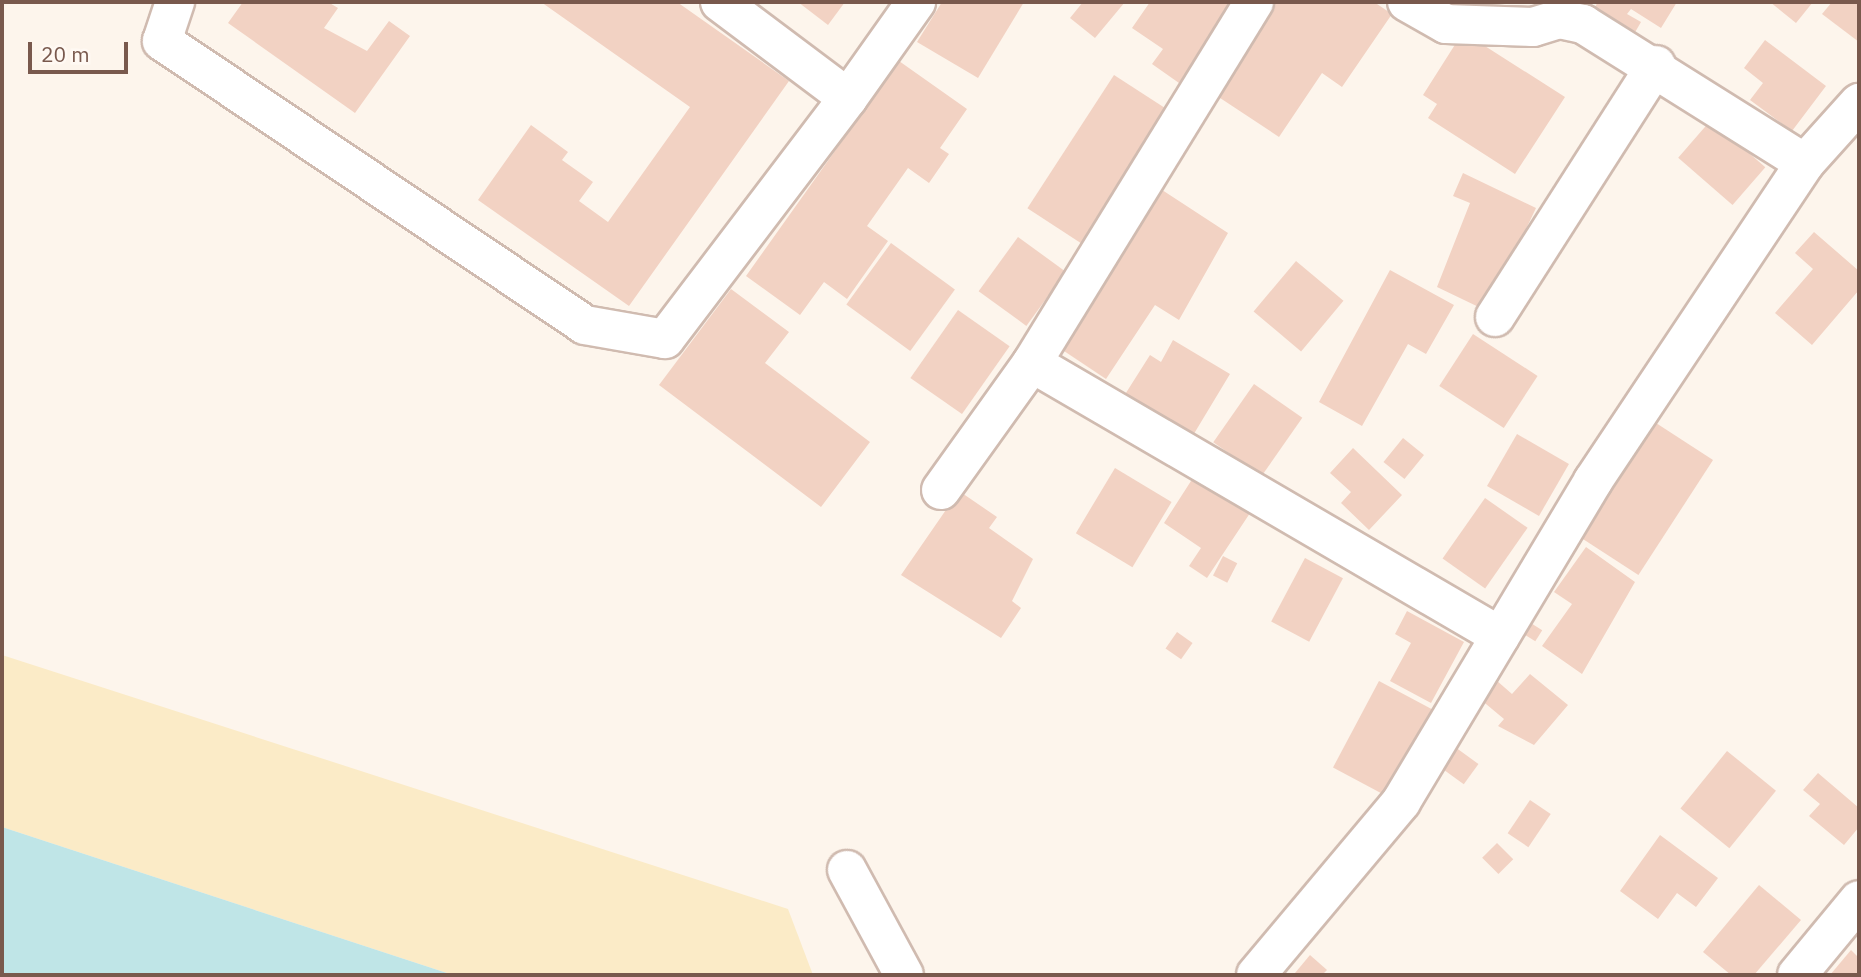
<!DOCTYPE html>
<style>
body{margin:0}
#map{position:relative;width:1861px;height:977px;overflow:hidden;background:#fdf5ec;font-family:"IBM Plex Sans",sans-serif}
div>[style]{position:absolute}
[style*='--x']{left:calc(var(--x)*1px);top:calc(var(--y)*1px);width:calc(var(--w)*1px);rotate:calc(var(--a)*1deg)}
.sand>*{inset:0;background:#fbebc7}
.water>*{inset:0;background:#bfe5e7}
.building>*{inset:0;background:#f2d2c3;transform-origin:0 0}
.roads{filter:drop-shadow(2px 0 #d0bbb0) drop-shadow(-2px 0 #d0bbb0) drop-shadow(0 2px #d0bbb0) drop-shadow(0 -2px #d0bbb0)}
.minor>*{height:38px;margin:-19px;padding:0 19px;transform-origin:19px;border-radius:19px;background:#fff}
span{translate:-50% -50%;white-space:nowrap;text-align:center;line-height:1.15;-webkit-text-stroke:6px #fff9f3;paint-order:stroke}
.frame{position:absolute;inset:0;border:4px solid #79594d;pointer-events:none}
.scale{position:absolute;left:28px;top:42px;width:100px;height:32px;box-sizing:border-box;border:4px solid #79594d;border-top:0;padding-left:9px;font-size:21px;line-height:24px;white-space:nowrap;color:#79594d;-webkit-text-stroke:5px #fff9f3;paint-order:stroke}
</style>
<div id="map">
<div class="sand">
<i style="clip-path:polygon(2px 655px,788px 909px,813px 975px,453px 975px,2px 827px)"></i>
</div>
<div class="water">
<i style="clip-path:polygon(2px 827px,453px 975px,2px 975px)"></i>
</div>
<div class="building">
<i style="clip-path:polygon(243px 2px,328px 2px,338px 8px,324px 28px,367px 51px,389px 21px,410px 36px,355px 113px,228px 23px)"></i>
<i style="clip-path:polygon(541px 2px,677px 2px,789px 81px,629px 306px,478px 200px,531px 125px,568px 152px,562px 160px,593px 182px,579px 201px,608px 222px,690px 107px)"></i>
<i style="clip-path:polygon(798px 2px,845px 2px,828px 25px)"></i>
<i style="clip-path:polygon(942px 2px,1024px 2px,978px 78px,917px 42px)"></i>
<i style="clip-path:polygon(1083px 2px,1125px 2px,1095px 38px,1070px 18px)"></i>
<i style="clip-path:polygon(1150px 2px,1234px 2px,1179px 83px,1152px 64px,1163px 49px,1132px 28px)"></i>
<i style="clip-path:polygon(1271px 2px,1374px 2px,1392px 14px,1342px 87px,1322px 73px,1279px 137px,1211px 92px)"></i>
<i style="clip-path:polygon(1598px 2px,1677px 2px,1661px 28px,1631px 9px,1627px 14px,1641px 22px,1630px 41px,1589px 16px)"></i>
<i style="clip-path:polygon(1770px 2px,1813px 2px,1796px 23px)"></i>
<i style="clip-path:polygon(1832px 2px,1859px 2px,1859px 42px,1822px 14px)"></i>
<i style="clip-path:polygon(1463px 32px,1565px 97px,1515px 174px,1428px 118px,1437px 104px,1423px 95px)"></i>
<i style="clip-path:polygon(1765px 40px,1826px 86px,1792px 131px,1750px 100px,1763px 83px,1744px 68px)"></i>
<i style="clip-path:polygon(899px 61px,967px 109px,940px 148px,949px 154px,929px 183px,908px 168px,867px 226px,888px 241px,847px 299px,824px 282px,800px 315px,746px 276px)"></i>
<i style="left:1114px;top:75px;width:64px;height:159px;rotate:33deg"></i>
<i style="left:1711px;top:120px;width:72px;height:50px;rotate:41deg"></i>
<i style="clip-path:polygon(1463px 173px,1536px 208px,1487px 311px,1437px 287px,1470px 203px,1453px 196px)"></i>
<i style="clip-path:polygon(1156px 186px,1228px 233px,1179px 320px,1155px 305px,1106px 379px,1052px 343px)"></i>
<i style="clip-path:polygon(1814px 232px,1859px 271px,1859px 290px,1812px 345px,1775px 313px,1813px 269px,1795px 253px)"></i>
<i style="left:1018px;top:237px;width:59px;height:67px;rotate:36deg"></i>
<i style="left:891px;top:243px;width:79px;height:76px;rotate:36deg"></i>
<i style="left:1296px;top:261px;width:62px;height:66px;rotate:40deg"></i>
<i style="clip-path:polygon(1390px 270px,1454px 305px,1426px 354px,1408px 344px,1362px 426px,1319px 402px)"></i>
<i style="clip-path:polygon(731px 289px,789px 332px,765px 363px,870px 442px,821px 507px,659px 385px)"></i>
<i style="left:958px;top:310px;width:63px;height:83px;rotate:35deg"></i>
<i style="left:1473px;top:334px;width:77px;height:62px;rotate:33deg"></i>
<i style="clip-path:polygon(1173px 340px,1230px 374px,1192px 437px,1124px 396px,1150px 355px,1161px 362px)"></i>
<i style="left:1254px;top:384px;width:59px;height:71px;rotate:35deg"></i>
<i style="left:1656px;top:423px;width:68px;height:137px;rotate:33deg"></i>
<i style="left:1517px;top:434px;width:60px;height:60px;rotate:30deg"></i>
<i style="left:1403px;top:438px;width:27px;height:31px;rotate:39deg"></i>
<i style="clip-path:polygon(1353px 448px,1402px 495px,1369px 530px,1341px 503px,1351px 492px,1330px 473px)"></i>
<i style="clip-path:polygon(1200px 467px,1256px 504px,1207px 578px,1189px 566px,1201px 548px,1164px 523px)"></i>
<i style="left:1115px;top:468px;width:66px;height:76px;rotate:31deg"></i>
<i style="clip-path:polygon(959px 491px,997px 517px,989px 528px,1033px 559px,1012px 601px,1021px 608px,1001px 638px,901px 575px)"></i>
<i style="left:1485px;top:498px;width:52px;height:74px;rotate:35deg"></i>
<i style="clip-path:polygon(1586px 547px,1635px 582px,1582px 674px,1542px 646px,1572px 604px,1554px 592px)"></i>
<i style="left:1223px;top:556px;width:16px;height:22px;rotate:27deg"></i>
<i style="left:1305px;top:558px;width:43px;height:72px;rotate:28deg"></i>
<i style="clip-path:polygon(1407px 611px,1464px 642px,1431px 703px,1390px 681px,1411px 643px,1395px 634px)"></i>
<i style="left:1521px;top:617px;width:25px;height:13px;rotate:32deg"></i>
<i style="left:1177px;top:632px;width:19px;height:20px;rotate:35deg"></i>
<i style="clip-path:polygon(1530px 674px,1568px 705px,1534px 745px,1498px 726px,1504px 719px,1480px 699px,1496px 680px,1512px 694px)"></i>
<i style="left:1379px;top:681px;width:68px;height:98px;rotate:28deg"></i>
<i style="left:1455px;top:747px;width:29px;height:25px;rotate:36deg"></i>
<i style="left:1727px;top:751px;width:63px;height:74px;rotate:39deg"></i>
<i style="clip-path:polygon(1818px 773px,1859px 808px,1859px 827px,1844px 845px,1809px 816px,1820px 804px,1803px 790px)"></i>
<i style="left:1530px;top:800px;width:25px;height:40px;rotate:34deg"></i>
<i style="clip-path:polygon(1660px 835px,1718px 878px,1696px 907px,1677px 893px,1658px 919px,1620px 891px)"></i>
<i style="left:1497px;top:843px;width:23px;height:21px;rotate:45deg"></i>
<i style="clip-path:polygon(1759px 885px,1801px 920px,1754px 975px,1731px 975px,1703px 952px)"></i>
<i style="clip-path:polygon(1851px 950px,1859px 958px,1859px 975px,1830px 975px)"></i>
<i style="clip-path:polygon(1310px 955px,1327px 970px,1322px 975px,1295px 973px)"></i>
</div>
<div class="roads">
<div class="minor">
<i style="--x:175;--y:2;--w:41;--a:108.4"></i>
<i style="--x:162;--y:41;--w:509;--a:33.88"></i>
<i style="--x:585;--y:325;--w:81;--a:9.9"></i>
<i style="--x:665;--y:339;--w:303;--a:-52.8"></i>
<i style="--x:720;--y:2;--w:160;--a:36.9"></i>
<i style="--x:848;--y:98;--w:118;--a:-54.7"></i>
<i style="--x:1254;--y:2;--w:424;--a:121.6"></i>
<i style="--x:1032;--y:363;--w:542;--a:30.26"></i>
<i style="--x:1407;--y:2;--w:45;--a:29.4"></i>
<i style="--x:1446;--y:24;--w:87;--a:2"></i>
<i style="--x:1533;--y:27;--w:27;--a:-17"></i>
<i style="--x:1559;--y:19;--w:25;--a:12"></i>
<i style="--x:1583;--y:24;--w:262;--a:32.1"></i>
<i style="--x:1805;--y:163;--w:81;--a:-48"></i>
<i style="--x:1495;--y:317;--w:299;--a:-57.4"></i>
<i style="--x:941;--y:490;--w:156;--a:-54.4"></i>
<i style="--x:847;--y:870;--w:119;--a:61.5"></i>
<i style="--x:1256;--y:975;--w:226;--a:-50"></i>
<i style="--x:1401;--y:802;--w:374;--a:-59.1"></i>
<i style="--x:1593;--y:481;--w:382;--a:-56.3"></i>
<i style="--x:1797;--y:975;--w:97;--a:-50.4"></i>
</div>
</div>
<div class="frame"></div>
<div class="scale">20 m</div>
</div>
